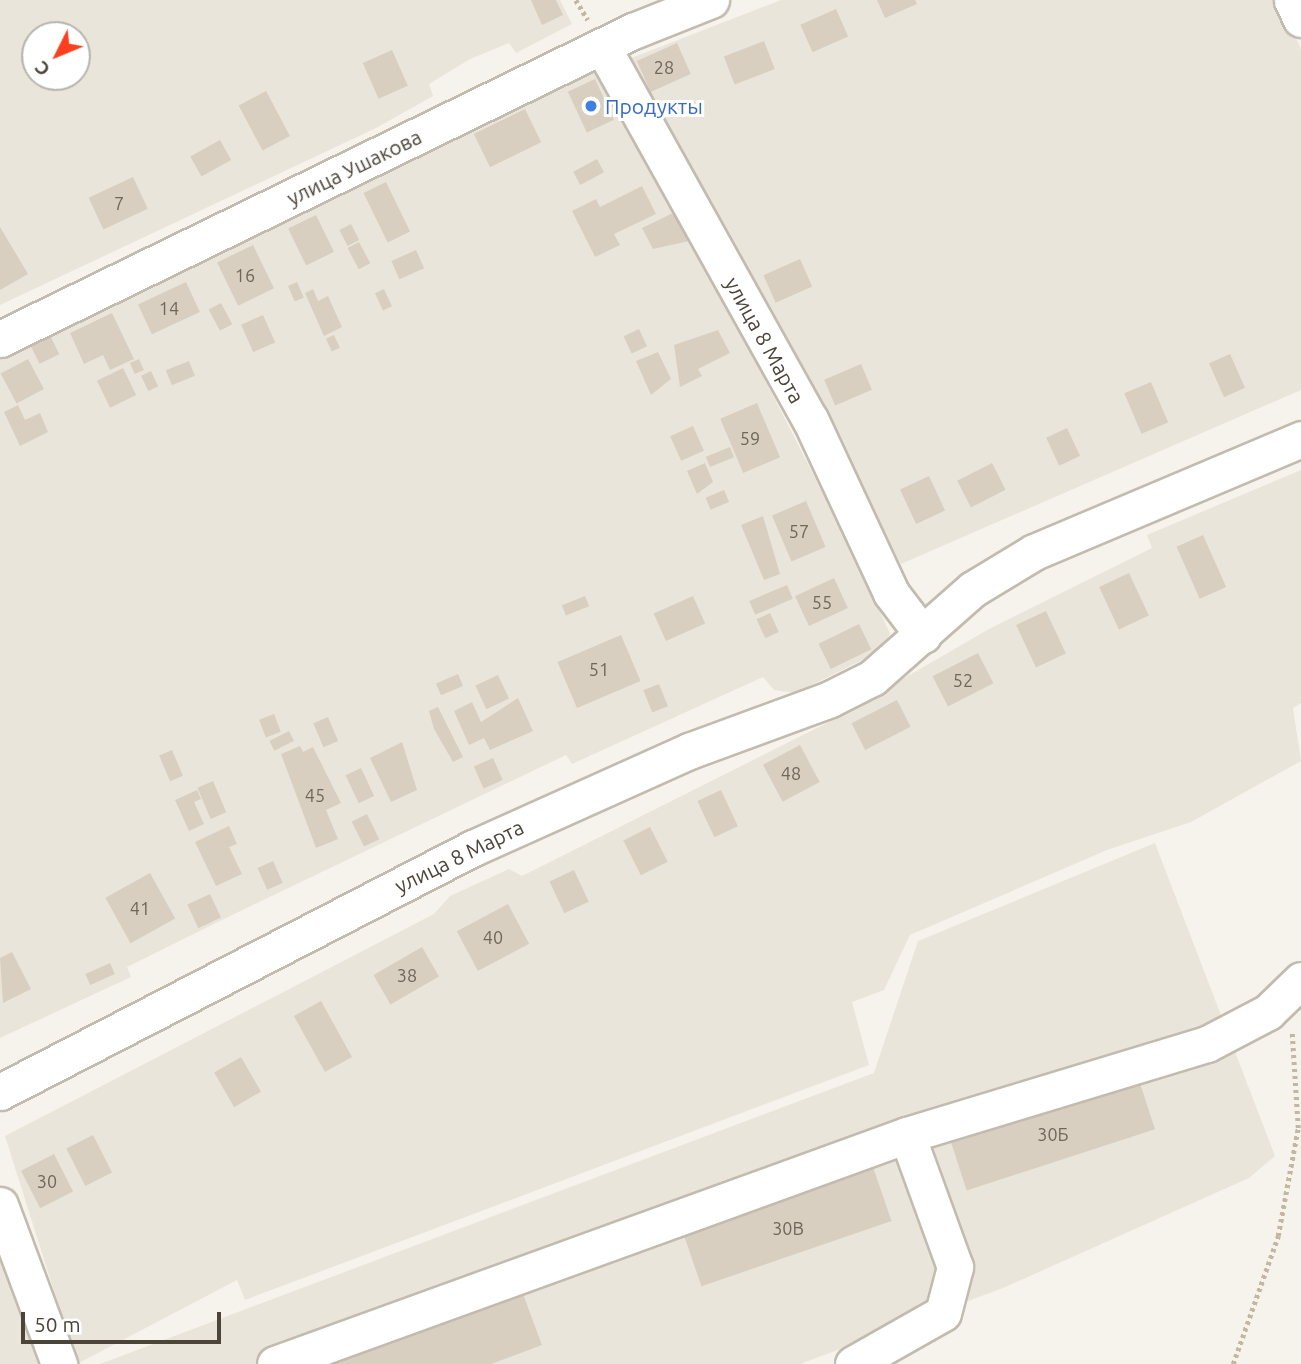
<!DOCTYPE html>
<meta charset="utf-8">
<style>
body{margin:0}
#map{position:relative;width:1301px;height:1364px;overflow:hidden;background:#f6f3ec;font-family:Ubuntu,sans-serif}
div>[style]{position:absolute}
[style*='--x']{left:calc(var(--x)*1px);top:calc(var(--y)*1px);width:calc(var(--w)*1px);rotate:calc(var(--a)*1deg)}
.residential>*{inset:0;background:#eae5da}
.building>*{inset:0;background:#d8cfc1;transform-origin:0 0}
.path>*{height:4.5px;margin-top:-2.25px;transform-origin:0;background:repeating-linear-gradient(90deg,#c4b79f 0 3.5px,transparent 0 7px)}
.roads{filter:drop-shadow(2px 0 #c2bbae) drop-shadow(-2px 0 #c2bbae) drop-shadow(0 2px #c2bbae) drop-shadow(0 -2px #c2bbae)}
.minor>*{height:35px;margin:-17.5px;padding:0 17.5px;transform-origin:17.5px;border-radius:17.5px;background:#fff}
.dots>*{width:19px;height:19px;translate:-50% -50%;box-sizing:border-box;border:4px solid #fff;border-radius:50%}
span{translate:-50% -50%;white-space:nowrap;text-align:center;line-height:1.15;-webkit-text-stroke:6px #fff;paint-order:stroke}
.number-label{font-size:18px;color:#6e675b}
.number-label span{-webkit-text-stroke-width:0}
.shop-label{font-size:21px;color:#366cbe}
.left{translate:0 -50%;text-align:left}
.street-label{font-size:21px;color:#4b4439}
.north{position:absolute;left:21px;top:21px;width:70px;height:70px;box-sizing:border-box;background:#fff;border:2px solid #b7b4b0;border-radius:50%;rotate:227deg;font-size:19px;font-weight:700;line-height:28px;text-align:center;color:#4b4439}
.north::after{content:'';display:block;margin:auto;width:24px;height:32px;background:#fc3f1d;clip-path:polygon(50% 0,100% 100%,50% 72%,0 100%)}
.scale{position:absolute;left:21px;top:1312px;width:200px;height:32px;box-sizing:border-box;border:4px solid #4b4439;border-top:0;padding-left:9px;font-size:21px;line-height:24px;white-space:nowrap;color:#4b4439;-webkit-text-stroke:5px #fff;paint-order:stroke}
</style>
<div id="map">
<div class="residential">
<i style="clip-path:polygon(evenodd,0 0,560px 0,572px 24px,516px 53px,509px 43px,470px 59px,429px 84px,433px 96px,376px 128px,0 305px,0 0,35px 35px,77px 35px,77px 77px,35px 77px,35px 35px)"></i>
<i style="clip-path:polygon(781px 0,1278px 0,1301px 49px,1301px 390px,901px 564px,629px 59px)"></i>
<i style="clip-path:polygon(604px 65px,855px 556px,890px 634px,880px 651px,796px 693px,774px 690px,763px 677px,572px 764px,566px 755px,228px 917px,127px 967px,131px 977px,0 1038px,0 350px)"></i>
<i style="clip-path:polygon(1301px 470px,1301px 703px,1293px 708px,1301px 761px,1191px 822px,1107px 850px,910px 935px,884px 990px,852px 1002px,869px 1065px,245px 1300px,237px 1280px,77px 1364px,5px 1136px,434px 914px,450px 896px,509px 869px,522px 876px,825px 724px,989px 629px,1152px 548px,1147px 535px)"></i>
<i style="clip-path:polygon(1155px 843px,1275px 1156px,1249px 1178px,1003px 1288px,800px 1364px,100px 1364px,874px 1073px,918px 941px)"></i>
<i style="clip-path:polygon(0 1243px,41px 1364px,0 1364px)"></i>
</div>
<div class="building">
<i style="clip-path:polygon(531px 0,556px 0,563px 15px,542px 25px)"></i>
<i style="clip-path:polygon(877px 0,915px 0,917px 4px,885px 18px)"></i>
<i style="left:836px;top:9px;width:30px;height:39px;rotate:66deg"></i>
<i style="left:764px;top:41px;width:30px;height:43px;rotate:69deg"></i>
<i style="left:677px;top:43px;width:34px;height:44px;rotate:66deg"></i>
<i style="left:392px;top:50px;width:39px;height:32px;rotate:66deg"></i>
<i style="left:595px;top:79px;width:45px;height:30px;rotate:65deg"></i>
<i style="left:266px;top:91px;width:51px;height:31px;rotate:62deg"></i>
<i style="left:525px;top:109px;width:37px;height:57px;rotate:64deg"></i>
<i style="left:220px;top:140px;width:23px;height:34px;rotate:61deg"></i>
<i style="left:597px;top:159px;width:15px;height:27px;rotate:62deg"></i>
<i style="left:133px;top:177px;width:35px;height:49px;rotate:65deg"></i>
<i style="left:386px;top:182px;width:55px;height:25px;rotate:64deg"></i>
<i style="clip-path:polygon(642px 186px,656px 214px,614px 234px,620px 245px,595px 257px,572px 211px,596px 199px,600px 207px)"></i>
<i style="clip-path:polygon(675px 212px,689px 241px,653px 249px,642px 228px)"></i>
<i style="left:316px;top:215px;width:41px;height:31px;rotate:64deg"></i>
<i style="left:351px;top:224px;width:18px;height:13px;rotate:63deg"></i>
<i style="clip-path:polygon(0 227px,28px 274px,0 290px)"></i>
<i style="left:359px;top:242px;width:24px;height:13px;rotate:62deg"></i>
<i style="left:253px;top:245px;width:48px;height:40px;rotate:64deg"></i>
<i style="left:416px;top:250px;width:20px;height:27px;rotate:66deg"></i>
<i style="left:800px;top:259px;width:30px;height:40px;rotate:66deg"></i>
<i style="left:186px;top:282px;width:33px;height:53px;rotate:65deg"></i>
<i style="left:297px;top:282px;width:17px;height:10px;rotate:66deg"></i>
<i style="clip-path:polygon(313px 289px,318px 301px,328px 296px,342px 327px,324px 336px,305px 293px)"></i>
<i style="left:384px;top:289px;width:19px;height:10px;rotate:65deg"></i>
<i style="left:221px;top:303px;width:24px;height:14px;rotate:62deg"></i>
<i style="clip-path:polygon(112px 313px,134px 359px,110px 370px,103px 355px,84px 364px,70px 333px)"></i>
<i style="left:263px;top:315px;width:30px;height:24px;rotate:66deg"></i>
<i style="left:47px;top:329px;width:28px;height:22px;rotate:64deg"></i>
<i style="left:639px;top:329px;width:19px;height:17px;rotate:65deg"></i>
<i style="clip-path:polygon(718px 330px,730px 353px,698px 369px,702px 376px,680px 387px,674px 345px)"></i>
<i style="left:334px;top:335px;width:14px;height:9px;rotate:65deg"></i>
<i style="clip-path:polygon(658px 352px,671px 379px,651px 395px,636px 361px)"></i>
<i style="left:1230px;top:354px;width:37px;height:23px;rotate:66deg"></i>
<i style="left:28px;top:359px;width:34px;height:31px;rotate:62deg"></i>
<i style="left:139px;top:359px;width:12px;height:10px;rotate:66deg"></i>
<i style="left:189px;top:361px;width:16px;height:25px;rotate:68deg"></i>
<i style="left:861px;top:364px;width:28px;height:40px;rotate:67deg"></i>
<i style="left:123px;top:368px;width:30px;height:29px;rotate:64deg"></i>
<i style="left:151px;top:371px;width:17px;height:11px;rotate:65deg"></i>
<i style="left:1151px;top:382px;width:44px;height:29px;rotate:67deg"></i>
<i style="left:757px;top:403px;width:59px;height:40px;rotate:67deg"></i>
<i style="clip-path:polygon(18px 405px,25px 420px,40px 413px,48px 432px,20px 446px,4px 412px)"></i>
<i style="left:693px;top:426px;width:27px;height:25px;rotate:66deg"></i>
<i style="left:1067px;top:428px;width:31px;height:23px;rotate:65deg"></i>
<i style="left:730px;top:447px;width:11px;height:26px;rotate:68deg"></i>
<i style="clip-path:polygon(705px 463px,713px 482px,697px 494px,687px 471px)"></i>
<i style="left:992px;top:463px;width:30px;height:39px;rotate:63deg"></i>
<i style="left:929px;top:476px;width:38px;height:32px;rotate:65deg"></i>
<i style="left:724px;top:490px;width:13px;height:20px;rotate:67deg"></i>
<i style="left:806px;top:501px;width:50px;height:37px;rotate:67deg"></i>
<i style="clip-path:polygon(763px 516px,780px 574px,764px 580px,741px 525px)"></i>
<i style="left:1203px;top:535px;width:57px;height:29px;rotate:66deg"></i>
<i style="left:1129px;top:573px;width:47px;height:33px;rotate:65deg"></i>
<i style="left:834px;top:578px;width:33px;height:43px;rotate:65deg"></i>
<i style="left:787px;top:585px;width:15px;height:41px;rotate:67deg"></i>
<i style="left:585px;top:596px;width:11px;height:25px;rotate:68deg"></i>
<i style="left:693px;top:596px;width:30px;height:43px;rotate:66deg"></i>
<i style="left:1046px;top:611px;width:47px;height:33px;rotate:65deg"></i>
<i style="left:770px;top:613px;width:21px;height:15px;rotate:65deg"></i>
<i style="left:859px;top:624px;width:28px;height:45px;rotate:64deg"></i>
<i style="left:621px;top:635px;width:50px;height:69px;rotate:67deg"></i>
<i style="left:978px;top:653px;width:34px;height:51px;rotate:63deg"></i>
<i style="left:458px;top:674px;width:13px;height:24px;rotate:67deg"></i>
<i style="left:498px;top:675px;width:26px;height:25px;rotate:65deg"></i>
<i style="left:659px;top:684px;width:24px;height:17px;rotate:68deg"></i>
<i style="clip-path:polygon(518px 698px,533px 731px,490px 750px,484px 738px,469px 745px,454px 711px,472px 702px,481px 722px)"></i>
<i style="left:897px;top:700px;width:30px;height:51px;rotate:63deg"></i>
<i style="clip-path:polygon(438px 707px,463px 757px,453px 762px,434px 729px,429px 711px)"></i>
<i style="left:274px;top:714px;width:19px;height:16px;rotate:69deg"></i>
<i style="left:328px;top:717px;width:26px;height:16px;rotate:67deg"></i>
<i style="left:289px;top:731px;width:11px;height:22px;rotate:63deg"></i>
<i style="clip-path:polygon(402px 742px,417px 790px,391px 802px,370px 758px)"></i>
<i style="left:800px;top:745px;width:42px;height:42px;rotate:62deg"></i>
<i style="clip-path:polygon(300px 746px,303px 752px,313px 747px,341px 803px,326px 810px,338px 839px,316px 848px,281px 754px)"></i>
<i style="left:172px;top:750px;width:28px;height:14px;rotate:67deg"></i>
<i style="left:493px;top:758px;width:24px;height:21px;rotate:66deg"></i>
<i style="left:361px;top:768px;width:31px;height:17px;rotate:65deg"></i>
<i style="left:213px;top:781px;width:34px;height:17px;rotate:67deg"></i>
<i style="clip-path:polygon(197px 790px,201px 799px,194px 802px,204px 824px,189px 831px,175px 800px)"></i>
<i style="left:721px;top:790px;width:40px;height:26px;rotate:65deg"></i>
<i style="left:367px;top:814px;width:28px;height:17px;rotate:64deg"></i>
<i style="clip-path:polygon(229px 826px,237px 844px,229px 847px,242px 874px,216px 886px,195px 842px)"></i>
<i style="left:650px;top:827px;width:39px;height:30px;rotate:63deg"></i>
<i style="left:273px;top:861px;width:24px;height:17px;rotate:66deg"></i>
<i style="left:574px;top:870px;width:35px;height:27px;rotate:65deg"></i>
<i style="left:150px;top:873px;width:52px;height:51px;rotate:61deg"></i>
<i style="left:210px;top:894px;width:26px;height:25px;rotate:65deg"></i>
<i style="left:508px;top:904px;width:45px;height:58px;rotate:62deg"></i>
<i style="left:422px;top:947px;width:34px;height:56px;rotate:60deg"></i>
<i style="clip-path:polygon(12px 952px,31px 989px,3px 1003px,0 958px)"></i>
<i style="left:110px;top:963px;width:12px;height:27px;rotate:66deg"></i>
<i style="left:321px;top:1001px;width:64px;height:31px;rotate:61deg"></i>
<i style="left:241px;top:1057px;width:40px;height:31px;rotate:60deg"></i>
<i style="left:1138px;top:1077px;width:55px;height:198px;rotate:72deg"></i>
<i style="left:93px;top:1135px;width:42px;height:30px;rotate:63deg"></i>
<i style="left:54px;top:1154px;width:42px;height:37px;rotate:63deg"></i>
<i style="left:873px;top:1167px;width:57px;height:201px;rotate:71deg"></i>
<i style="clip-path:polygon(523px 1294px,542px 1345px,491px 1364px,334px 1364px)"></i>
</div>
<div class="path">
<i style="--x:576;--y:0;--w:23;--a:59"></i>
<i style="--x:1233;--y:1364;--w:136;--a:-70.6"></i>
<i style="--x:1278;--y:1236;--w:110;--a:-79.5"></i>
<i style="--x:1298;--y:1128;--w:96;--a:-93.6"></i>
</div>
<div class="roads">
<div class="minor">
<i style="--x:1292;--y:0;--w:21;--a:65"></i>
<i style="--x:602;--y:46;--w:427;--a:60.9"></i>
<i style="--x:810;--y:419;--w:192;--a:65"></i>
<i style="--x:891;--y:593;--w:53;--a:52.7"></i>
<i style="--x:0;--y:339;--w:704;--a:-25.95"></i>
<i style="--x:633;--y:31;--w:84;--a:-21.7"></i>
<i style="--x:0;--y:1092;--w:532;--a:-27.29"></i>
<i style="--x:473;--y:848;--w:237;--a:-24.2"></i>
<i style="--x:689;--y:751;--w:150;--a:-20.2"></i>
<i style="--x:830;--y:699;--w:47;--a:-26.6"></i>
<i style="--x:872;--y:678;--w:135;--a:-41.4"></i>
<i style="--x:973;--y:589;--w:71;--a:-31.2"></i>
<i style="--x:1034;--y:552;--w:290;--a:-22.9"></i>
<i style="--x:0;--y:1205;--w:170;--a:69.6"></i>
<i style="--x:275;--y:1364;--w:672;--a:-19.92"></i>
<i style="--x:907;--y:1135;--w:313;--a:-16.9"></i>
<i style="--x:1207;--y:1044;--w:69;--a:-27.7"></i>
<i style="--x:1268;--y:1012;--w:46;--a:-44.1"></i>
<i style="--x:853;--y:1364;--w:103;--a:-29.5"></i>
<i style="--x:943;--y:1313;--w:48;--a:-75.4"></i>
<i style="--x:955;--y:1267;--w:140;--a:-110"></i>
</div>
</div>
<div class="dots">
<i style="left:591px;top:106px;background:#3f7fe0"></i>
</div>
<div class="number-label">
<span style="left:664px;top:67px">28</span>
<span style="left:119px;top:203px">7</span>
<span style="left:245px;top:275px">16</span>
<span style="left:169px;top:308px">14</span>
<span style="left:750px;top:438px">59</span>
<span style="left:799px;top:531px">57</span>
<span style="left:822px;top:602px">55</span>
<span style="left:599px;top:669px">51</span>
<span style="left:963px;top:680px">52</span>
<span style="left:791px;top:773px">48</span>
<span style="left:315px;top:795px">45</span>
<span style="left:140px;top:908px">41</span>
<span style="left:493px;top:937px">40</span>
<span style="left:407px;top:975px">38</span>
<span style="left:1053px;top:1134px">30Б</span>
<span style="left:47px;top:1181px">30</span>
<span style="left:788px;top:1228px">30В</span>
</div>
<div class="shop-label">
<span class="left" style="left:605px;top:106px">Продукты</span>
</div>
<div class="street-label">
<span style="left:354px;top:167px;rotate:-26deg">улица Ушакова</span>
<span style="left:765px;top:340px;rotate:61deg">улица 8 Марта</span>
<span style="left:459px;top:856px;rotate:-26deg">улица 8 Марта</span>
</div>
<div class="north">С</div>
<div class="scale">50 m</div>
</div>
